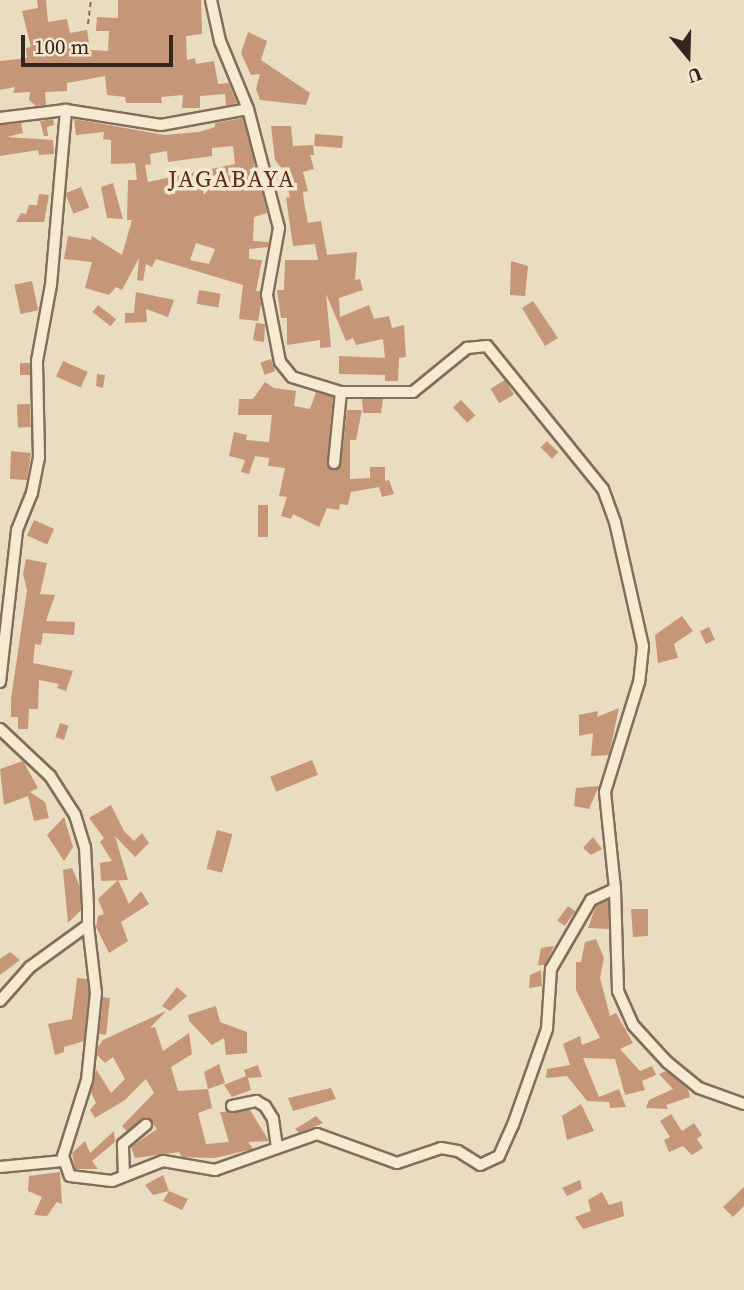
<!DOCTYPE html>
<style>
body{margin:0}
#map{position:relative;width:744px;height:1290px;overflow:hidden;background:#eadcc0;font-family:"Source Serif 4",serif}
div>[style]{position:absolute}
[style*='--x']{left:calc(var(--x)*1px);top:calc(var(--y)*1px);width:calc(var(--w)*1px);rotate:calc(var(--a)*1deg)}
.building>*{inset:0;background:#c69678;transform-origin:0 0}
.path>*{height:2px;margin-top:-1px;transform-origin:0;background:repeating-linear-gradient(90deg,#826e59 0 5px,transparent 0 8.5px)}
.roads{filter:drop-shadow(2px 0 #826e59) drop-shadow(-2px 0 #826e59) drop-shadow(0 2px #826e59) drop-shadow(0 -2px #826e59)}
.minor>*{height:10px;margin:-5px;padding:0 5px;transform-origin:5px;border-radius:5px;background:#f6ead3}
span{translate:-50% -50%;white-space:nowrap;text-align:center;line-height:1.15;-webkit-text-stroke:7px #f2e7cf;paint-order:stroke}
.quarter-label{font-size:24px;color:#5c2a1f;letter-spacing:2px}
.north{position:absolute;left:653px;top:21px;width:70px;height:70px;-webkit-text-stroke:5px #f2e7cf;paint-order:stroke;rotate:161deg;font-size:19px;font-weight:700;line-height:28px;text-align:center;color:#33271d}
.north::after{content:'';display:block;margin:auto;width:24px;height:32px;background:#33271d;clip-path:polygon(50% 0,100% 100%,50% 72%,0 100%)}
.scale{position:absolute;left:21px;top:35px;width:152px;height:32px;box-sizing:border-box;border:4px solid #33271d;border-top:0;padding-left:9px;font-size:21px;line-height:24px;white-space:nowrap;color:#33271d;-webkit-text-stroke:5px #f2e7cf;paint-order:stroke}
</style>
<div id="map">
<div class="building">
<i style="clip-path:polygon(37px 0,46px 0,48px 22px,67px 19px,70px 33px,87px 30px,90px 50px,108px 51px,109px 31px,96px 31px,97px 17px,118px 18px,118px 0,201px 0,202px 34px,186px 36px,187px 60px,195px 58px,196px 64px,214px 61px,218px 84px,229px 83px,237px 103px,226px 106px,225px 94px,200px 96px,200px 108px,182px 108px,183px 95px,161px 97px,162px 103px,126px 103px,125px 97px,107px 95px,105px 76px,67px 83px,67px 91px,45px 92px,46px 105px,36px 106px,29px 100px,30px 92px,13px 93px,15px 87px,0 90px,0 61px,27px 58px,26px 48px,31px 47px,22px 11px,38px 8px)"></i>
<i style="clip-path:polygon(248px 32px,267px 41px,261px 60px,310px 93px,306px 105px,260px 100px,256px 89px,260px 74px,251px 75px,241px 53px)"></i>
<i style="clip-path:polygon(evenodd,243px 118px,254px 160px,255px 188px,261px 188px,267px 213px,254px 217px,253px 241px,269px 242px,268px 247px,249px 249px,249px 259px,262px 260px,256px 291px,260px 291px,261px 304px,258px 321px,239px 319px,243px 285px,156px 259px,152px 267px,146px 264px,143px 281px,137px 280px,139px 258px,122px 290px,116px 287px,109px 295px,85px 288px,92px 262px,64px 259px,68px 236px,91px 240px,92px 236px,122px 255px,132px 220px,127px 220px,128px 180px,137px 180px,135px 163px,111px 164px,111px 140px,103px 139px,104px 132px,76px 135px,74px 119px,165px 135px,199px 132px,215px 127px,215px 123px,243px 118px,233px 146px,235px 164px,148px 182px,145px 165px,151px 164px,150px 154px,167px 151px,168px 162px,212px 156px,212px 148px,233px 146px,243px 118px,196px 243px,215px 249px,209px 264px,190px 260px,196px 243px)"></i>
<i style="clip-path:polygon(53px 119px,54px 125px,47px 127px,48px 136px,44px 136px,40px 121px)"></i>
<i style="clip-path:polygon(21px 123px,23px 133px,7px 137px,53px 140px,54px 154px,39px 155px,38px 150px,0 156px,0 125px)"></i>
<i style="clip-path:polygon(271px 126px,291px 126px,293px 146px,313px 145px,314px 155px,310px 155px,314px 169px,303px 172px,308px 191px,303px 192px,304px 202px,308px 223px,321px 221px,327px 255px,357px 252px,355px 280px,360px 279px,363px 290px,339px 298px,340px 317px,369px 305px,374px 319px,389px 316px,392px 328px,404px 325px,406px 357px,399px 358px,398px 381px,385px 381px,385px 375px,339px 374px,339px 356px,385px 358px,383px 339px,356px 345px,353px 338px,346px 341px,326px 294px,331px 347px,320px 348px,320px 340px,287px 345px,287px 318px,281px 318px,277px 290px,284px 290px,285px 260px,318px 260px,315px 244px,293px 246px,286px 198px,290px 197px,286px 181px,291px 180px,275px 160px)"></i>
<i style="left:315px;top:134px;width:28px;height:12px;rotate:4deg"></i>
<i style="clip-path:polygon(113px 183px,123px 219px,107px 218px,101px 187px)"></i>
<i style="left:81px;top:187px;width:22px;height:17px;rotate:68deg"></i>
<i style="clip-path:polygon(39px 194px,49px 195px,44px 222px,16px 222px,21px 213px,26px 214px,29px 205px,37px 205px)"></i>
<i style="clip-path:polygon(511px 261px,528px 266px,525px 296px,510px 295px)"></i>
<i style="left:32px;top:281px;width:30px;height:18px;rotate:78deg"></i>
<i style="left:199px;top:290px;width:22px;height:14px;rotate:10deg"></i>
<i style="clip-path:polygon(136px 292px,174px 300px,168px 317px,146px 309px,147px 322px,125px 323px,125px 313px,134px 313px)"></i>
<i style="clip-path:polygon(533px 301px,558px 338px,545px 346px,522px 308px)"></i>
<i style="left:98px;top:305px;width:23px;height:9px;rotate:38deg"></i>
<i style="clip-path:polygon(256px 323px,265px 324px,264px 342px,253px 340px)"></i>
<i style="left:271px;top:359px;width:13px;height:11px;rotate:72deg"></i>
<i style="left:63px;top:361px;width:27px;height:17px;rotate:24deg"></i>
<i style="left:30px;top:363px;width:12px;height:10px;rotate:90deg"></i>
<i style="clip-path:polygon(97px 374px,105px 375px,103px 388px,96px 386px)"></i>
<i style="left:505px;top:380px;width:17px;height:17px;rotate:59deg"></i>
<i style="clip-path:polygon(265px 382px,274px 388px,296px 391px,294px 406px,310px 409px,316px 392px,333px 397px,327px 462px,333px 470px,341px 464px,347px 410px,362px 410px,356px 440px,350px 440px,350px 479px,370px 478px,370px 467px,385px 467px,385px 481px,389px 480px,394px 494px,382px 497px,379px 487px,351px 492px,348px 505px,340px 504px,339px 510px,327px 508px,319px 527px,293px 514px,291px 519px,281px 516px,287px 497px,279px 496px,285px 468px,268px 466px,269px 458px,255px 456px,249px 474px,241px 472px,245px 460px,229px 456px,234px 432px,247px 435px,246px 440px,269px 442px,272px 415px,238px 415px,239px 399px,253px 399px)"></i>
<i style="clip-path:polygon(362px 399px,383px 399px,381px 413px,363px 413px)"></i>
<i style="left:461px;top:400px;width:21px;height:11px;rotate:47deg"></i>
<i style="left:30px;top:404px;width:23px;height:13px;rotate:88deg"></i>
<i style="left:547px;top:441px;width:16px;height:9px;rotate:45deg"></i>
<i style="clip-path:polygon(11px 451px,31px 453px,27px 480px,10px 479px)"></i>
<i style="left:258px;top:505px;width:10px;height:32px"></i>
<i style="left:34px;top:520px;width:22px;height:17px;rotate:24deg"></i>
<i style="clip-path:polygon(26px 559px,47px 563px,40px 594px,55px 595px,46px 621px,75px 622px,74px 635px,43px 633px,41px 645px,35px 644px,33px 663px,73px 671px,66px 691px,57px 688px,59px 684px,39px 680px,38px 709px,29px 709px,28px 729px,18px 729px,18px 717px,11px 717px,11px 699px,27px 590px,23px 574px)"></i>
<i style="clip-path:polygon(682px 616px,693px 631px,674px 644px,678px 658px,658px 663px,655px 635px)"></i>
<i style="left:709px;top:627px;width:14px;height:10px;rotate:65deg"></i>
<i style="clip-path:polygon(619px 708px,609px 755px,591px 756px,593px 733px,579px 736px,579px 715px,598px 711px,597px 717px)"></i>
<i style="left:60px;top:723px;width:9px;height:15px;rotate:18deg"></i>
<i style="left:312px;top:760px;width:16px;height:45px;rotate:68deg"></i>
<i style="clip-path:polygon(23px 761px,38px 788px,30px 792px,45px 802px,49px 818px,34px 821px,28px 796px,4px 805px,0 769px)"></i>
<i style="clip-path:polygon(599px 786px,589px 809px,574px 806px,576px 788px)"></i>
<i style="clip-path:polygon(111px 805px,124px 831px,134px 841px,142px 833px,149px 843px,135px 857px,115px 836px,128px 880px,101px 881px,100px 863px,112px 861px,100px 842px,104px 838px,89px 818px)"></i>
<i style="clip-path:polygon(64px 817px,73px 847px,64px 861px,47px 835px)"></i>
<i style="left:217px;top:830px;width:16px;height:40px;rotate:15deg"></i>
<i style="clip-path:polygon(593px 837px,602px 849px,591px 855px,583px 848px)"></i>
<i style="clip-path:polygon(72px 868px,80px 887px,81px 910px,68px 923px,63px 870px)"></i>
<i style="clip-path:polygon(118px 880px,129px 904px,141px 891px,149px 904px,121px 922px,128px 941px,109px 953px,96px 927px,98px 916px,104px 914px,98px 899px)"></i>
<i style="clip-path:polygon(608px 900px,609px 929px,588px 928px,596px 906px)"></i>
<i style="left:568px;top:906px;width:9px;height:18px;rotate:36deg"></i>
<i style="clip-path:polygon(631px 909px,648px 909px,648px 936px,633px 937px)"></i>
<i style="clip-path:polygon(596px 939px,604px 958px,600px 978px,610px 1016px,616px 1013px,633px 1043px,620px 1049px,640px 1071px,652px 1066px,656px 1075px,642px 1081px,645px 1090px,625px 1095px,615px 1059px,583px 1058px,599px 1097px,619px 1089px,626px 1107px,610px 1108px,609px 1102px,587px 1101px,567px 1076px,546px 1078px,547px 1069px,570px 1065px,563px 1044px,580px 1036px,582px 1045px,600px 1038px,576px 990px,576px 962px,581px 962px,585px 942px)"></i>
<i style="clip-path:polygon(554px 946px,545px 965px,538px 965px,541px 948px)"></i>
<i style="clip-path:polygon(10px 952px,20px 960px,0 975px,0 959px)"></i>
<i style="clip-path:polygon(541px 970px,542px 986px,529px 988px,530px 975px)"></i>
<i style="clip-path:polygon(77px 978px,87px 979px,89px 993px,84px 1041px,64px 1047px,64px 1052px,55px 1055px,48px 1024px,72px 1019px)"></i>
<i style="clip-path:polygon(177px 987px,187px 996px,170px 1011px,162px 1006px)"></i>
<i style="left:110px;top:998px;width:37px;height:7px;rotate:96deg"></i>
<i style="clip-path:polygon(216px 1006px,220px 1022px,247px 1032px,247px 1053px,226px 1055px,224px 1038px,212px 1045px,189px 1021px,188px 1015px)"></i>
<i style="clip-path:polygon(166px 1011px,150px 1028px,155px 1027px,163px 1051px,189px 1033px,192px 1054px,171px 1067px,178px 1091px,208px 1089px,212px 1108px,198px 1113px,206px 1144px,229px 1142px,220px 1112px,250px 1110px,269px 1141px,248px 1142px,253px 1149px,215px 1158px,182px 1157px,179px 1152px,135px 1158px,131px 1147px,157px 1129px,146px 1117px,127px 1131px,122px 1126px,154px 1093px,146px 1079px,125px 1100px,95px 1118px,90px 1110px,96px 1103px,91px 1092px,96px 1069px,111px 1093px,125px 1079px,113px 1057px,105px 1063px,97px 1055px,98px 1047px,103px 1040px)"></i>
<i style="clip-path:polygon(219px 1064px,225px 1083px,208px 1089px,204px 1072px)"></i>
<i style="clip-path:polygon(258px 1065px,262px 1077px,248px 1078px,251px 1090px,232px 1097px,224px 1085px,246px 1076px,244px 1070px)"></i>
<i style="clip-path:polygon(666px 1071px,688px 1089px,690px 1097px,666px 1105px,668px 1109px,646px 1108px,649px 1100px,673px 1089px,659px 1074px)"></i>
<i style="clip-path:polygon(331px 1088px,336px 1099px,293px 1111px,288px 1098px)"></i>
<i style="clip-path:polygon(581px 1104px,594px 1131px,567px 1140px,562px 1116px)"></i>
<i style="clip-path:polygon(671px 1114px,682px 1131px,694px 1123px,702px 1135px,697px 1139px,703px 1148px,692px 1155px,683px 1146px,669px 1152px,664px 1140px,670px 1137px,660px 1121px)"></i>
<i style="clip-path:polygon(316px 1116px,323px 1123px,299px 1133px,295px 1129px)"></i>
<i style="clip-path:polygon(114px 1131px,115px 1142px,92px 1161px,98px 1169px,75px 1169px,72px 1153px,85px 1141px,90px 1153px)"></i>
<i style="clip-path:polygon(60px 1172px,62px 1204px,57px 1202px,47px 1216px,34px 1215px,42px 1197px,28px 1191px,29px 1176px)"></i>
<i style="clip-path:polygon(163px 1175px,169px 1191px,153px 1195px,145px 1185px)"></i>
<i style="clip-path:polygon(580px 1180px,582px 1189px,567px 1196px,562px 1188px)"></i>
<i style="clip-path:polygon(744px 1187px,744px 1206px,733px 1217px,723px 1207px)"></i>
<i style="clip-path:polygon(169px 1191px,188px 1199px,182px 1210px,163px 1201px)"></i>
<i style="clip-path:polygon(602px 1192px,609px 1205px,622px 1201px,624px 1216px,583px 1229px,575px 1217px,591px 1211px,588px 1200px)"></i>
</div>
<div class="path">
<i style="--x:88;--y:24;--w:24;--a:-83"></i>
</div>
<div class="roads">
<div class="minor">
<i style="--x:211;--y:0;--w:42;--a:77.6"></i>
<i style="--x:220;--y:41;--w:74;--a:67.6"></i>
<i style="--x:248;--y:109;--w:123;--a:75.4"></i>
<i style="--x:279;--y:228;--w:68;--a:100.2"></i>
<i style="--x:267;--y:295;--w:68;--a:79"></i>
<i style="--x:280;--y:362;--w:19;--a:51"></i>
<i style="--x:292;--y:377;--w:51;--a:17"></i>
<i style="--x:341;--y:392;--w:72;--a:0"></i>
<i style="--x:413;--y:392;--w:70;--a:-39.2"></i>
<i style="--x:467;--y:348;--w:20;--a:-6"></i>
<i style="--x:487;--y:346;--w:184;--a:51"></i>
<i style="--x:603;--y:489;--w:35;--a:70"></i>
<i style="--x:615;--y:522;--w:127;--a:77.3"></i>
<i style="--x:643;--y:646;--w:36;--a:96"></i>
<i style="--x:639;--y:682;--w:115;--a:107.2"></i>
<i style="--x:605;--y:792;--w:98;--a:84.1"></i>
<i style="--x:615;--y:889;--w:102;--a:88.3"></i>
<i style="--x:618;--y:991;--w:37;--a:66"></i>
<i style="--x:633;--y:1025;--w:50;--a:47.4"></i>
<i style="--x:667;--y:1062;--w:41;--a:39.1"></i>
<i style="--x:699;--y:1088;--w:48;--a:19.6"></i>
<i style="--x:0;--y:118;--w:66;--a:-6.9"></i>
<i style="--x:66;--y:110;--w:96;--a:9"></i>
<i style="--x:161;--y:125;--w:88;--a:-10.4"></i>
<i style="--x:334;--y:463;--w:71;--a:-84.4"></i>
<i style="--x:0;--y:682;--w:153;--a:-83.6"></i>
<i style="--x:17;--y:530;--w:40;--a:-68"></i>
<i style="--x:32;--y:493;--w:36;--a:-79"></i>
<i style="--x:39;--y:458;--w:97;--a:-91.2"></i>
<i style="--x:37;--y:361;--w:77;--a:-79.6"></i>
<i style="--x:51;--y:285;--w:176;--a:-85.1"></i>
<i style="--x:0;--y:729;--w:69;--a:43.2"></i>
<i style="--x:50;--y:776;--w:46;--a:57.3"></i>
<i style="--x:75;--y:815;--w:34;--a:73"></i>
<i style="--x:85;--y:847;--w:60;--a:87.1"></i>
<i style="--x:88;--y:907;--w:18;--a:90"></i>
<i style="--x:88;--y:925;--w:72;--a:144.1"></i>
<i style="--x:30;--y:967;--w:45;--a:131.4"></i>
<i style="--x:88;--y:925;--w:68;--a:83.3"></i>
<i style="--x:96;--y:993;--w:87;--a:95.9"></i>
<i style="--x:87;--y:1080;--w:80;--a:107.5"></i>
<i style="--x:63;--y:1156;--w:21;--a:71"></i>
<i style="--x:70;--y:1176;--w:42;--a:6.8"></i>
<i style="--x:112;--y:1181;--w:55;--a:-21.4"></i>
<i style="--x:163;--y:1161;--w:53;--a:9.8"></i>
<i style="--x:215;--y:1170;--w:108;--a:-19.4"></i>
<i style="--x:317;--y:1134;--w:85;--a:19.9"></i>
<i style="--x:397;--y:1163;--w:46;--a:-18.8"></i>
<i style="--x:441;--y:1148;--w:17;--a:10"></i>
<i style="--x:458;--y:1151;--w:26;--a:32"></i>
<i style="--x:480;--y:1165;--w:21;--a:-25"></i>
<i style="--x:499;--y:1156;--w:34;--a:-66"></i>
<i style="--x:513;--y:1125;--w:102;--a:-70.5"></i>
<i style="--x:547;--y:1029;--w:60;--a:-86.2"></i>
<i style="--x:551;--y:969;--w:80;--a:-59.9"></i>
<i style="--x:591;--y:900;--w:26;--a:-25"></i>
<i style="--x:232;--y:1106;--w:25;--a:-12"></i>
<i style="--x:256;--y:1101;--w:10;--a:29"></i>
<i style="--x:265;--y:1106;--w:15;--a:58"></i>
<i style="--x:273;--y:1119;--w:28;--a:82"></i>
<i style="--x:0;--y:1167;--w:63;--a:-5.4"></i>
<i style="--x:124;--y:1176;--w:32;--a:-92"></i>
<i style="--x:123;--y:1144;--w:30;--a:-40"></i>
</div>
</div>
<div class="quarter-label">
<span style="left:232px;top:179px">JAGABAYA</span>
</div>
<div class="north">U</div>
<div class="scale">100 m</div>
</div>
